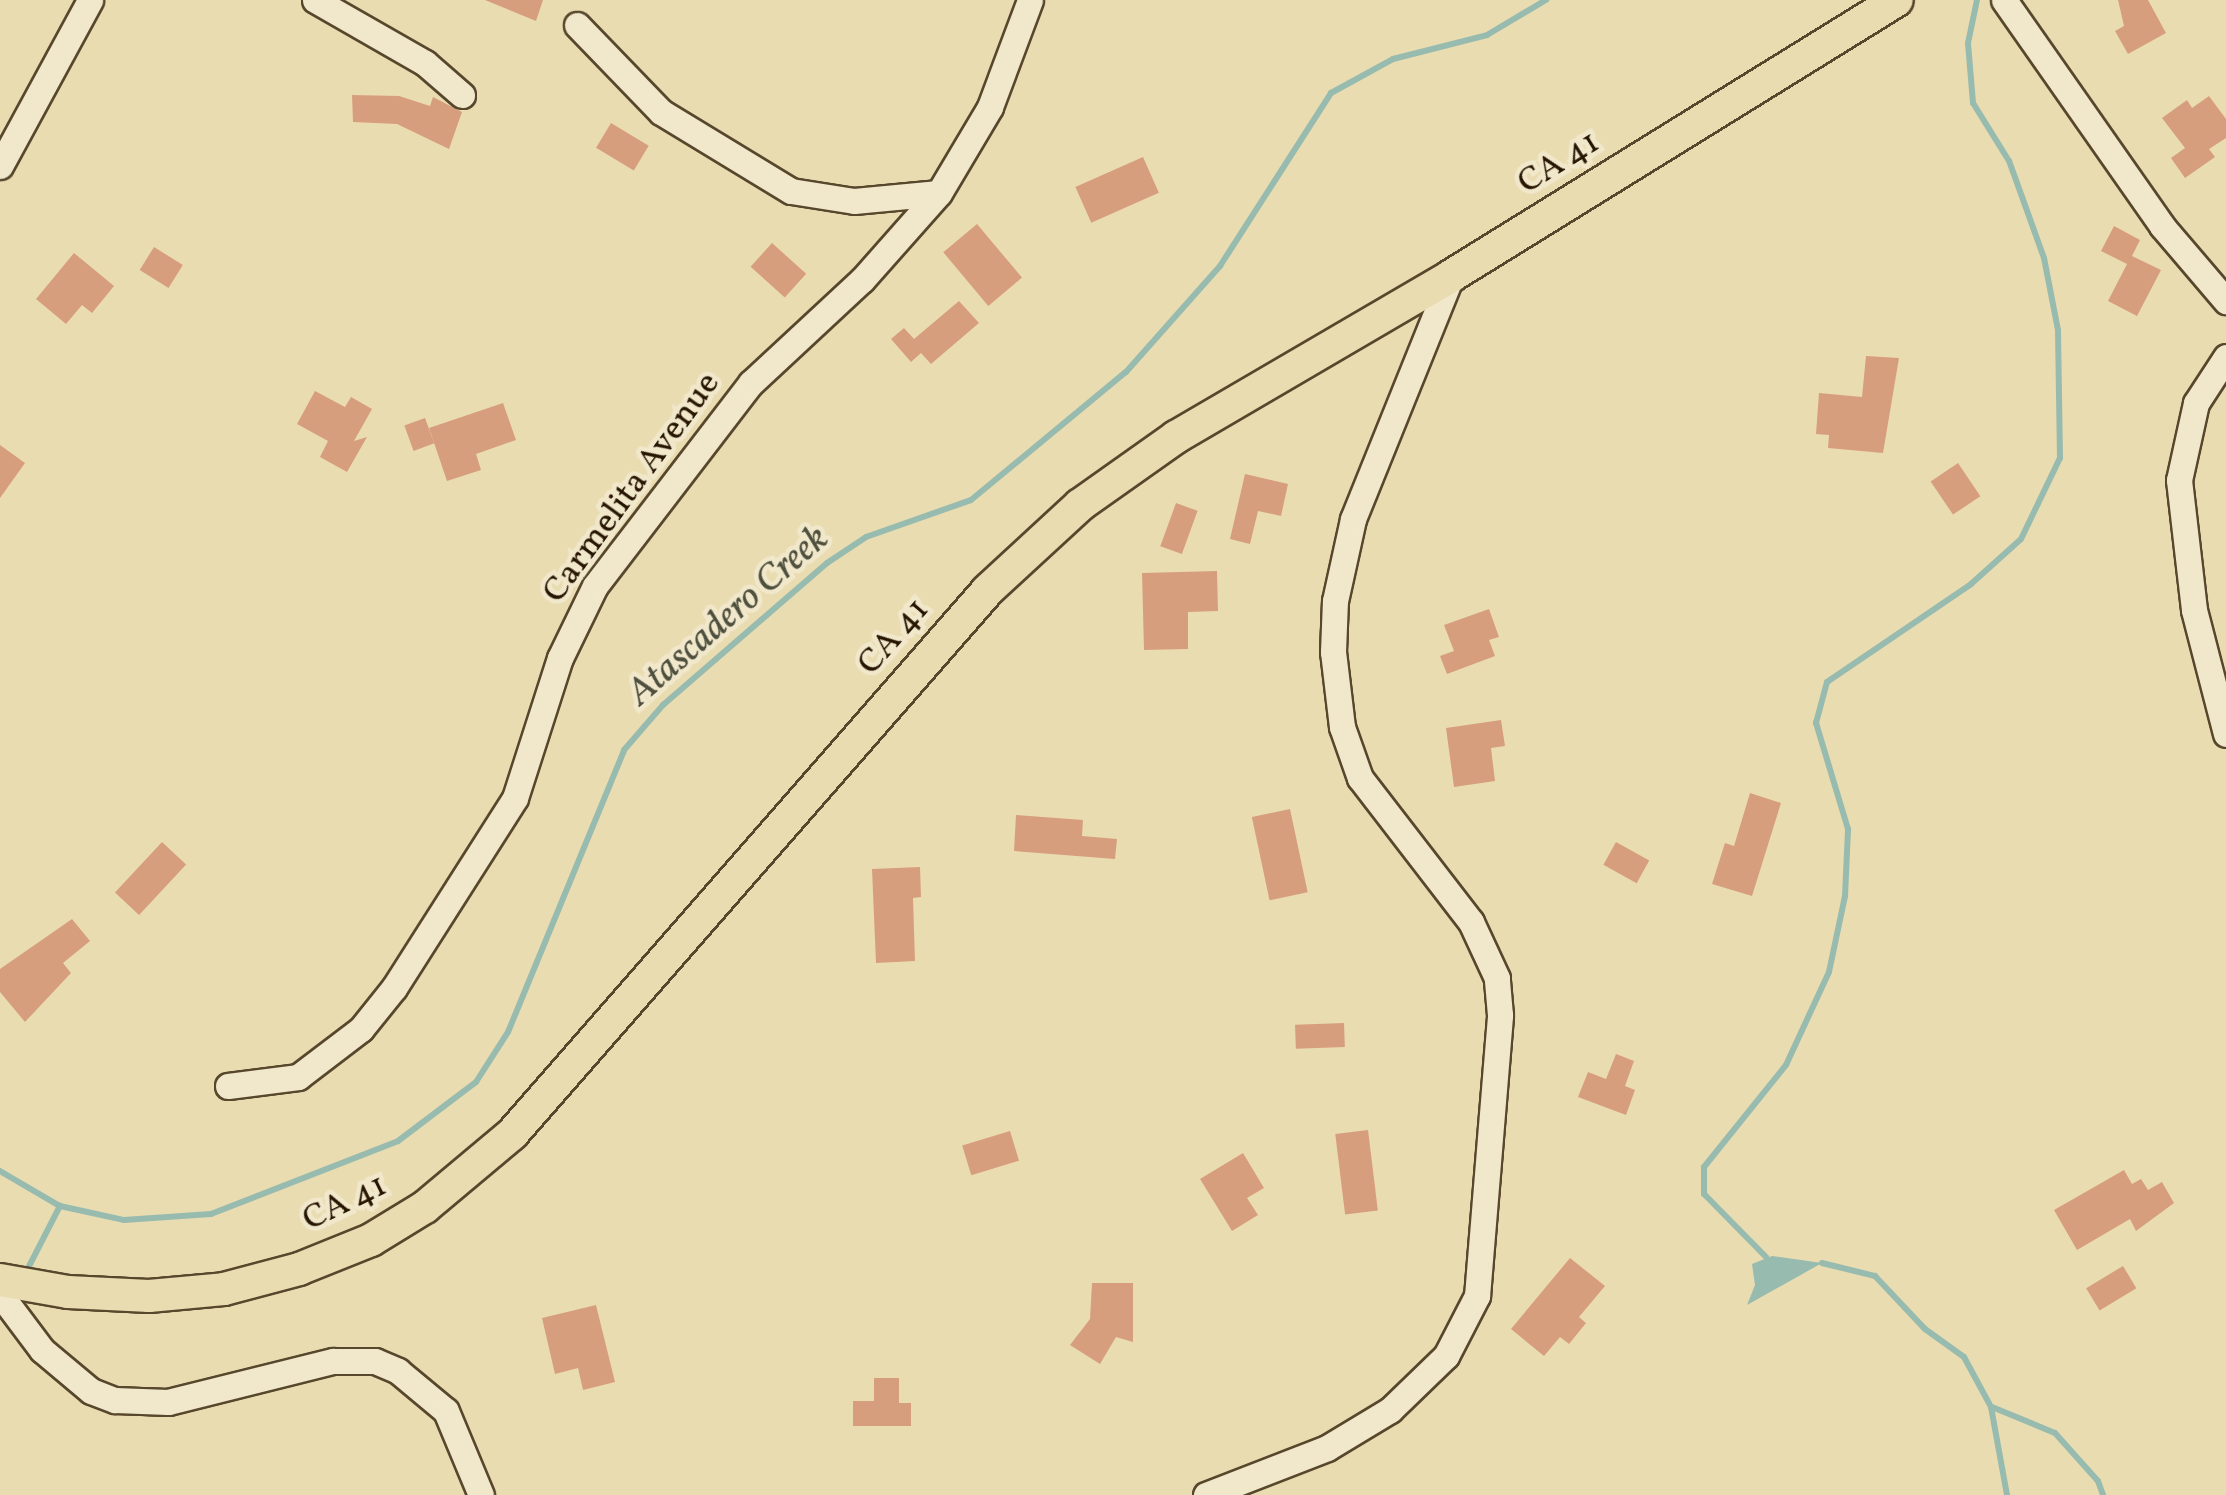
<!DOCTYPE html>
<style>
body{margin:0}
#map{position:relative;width:2226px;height:1495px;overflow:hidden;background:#eadcb1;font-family:Vollkorn,serif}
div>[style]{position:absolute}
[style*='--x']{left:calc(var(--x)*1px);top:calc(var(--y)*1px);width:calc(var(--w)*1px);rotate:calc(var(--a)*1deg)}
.water>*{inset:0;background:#98bbaf}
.stream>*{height:6px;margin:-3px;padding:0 3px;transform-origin:3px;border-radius:3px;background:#98bbaf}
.building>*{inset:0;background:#d79e7e;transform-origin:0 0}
.roads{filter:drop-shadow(2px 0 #57472c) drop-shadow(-2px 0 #57472c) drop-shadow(0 2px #57472c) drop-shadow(0 -2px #57472c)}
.minor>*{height:25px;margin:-12.5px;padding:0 12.5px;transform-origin:12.5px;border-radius:12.5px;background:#f1e8cc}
.major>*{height:32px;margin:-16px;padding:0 16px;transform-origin:16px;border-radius:16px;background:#eadcb1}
span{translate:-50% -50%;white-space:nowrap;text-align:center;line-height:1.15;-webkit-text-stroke:9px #f1e8cc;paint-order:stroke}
.street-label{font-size:35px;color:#261500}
.water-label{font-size:38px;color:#4e4f3d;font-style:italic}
</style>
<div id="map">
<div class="water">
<i style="clip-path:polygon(1772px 1256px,1822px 1263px,1747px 1305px,1755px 1285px,1752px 1264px)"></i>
</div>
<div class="stream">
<i style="--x:0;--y:1171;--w:69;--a:30.3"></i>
<i style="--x:60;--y:1206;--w:66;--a:12.3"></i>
<i style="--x:124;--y:1220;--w:87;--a:-3.9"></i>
<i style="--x:211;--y:1214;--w:201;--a:-21.3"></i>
<i style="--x:398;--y:1141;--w:98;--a:-37.1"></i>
<i style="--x:476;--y:1082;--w:59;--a:-57.4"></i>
<i style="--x:508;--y:1032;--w:305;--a:-67.6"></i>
<i style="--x:624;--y:750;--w:60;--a:-49.1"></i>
<i style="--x:663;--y:705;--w:217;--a:-40.9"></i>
<i style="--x:827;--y:563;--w:47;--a:-33.7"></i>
<i style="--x:866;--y:537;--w:111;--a:-19.4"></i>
<i style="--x:971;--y:500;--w:201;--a:-39.6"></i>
<i style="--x:1126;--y:372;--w:142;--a:-48.4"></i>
<i style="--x:1220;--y:266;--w:206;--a:-57.3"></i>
<i style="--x:1331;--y:93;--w:71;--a:-28.7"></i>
<i style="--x:1393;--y:59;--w:97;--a:-14.3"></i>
<i style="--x:1487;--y:35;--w:69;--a:-30.7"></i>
<i style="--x:1766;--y:1257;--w:88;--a:-134.5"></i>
<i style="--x:1704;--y:1194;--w:27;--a:-90"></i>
<i style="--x:1704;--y:1167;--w:131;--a:-51.2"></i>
<i style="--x:1786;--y:1065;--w:102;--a:-65.2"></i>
<i style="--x:1829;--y:972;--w:78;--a:-78.1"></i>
<i style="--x:1845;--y:896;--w:67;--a:-87.4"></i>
<i style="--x:1848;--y:829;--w:111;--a:-106.8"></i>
<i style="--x:1816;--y:723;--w:42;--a:-75"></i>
<i style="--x:1827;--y:682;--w:174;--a:-34.2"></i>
<i style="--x:1971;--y:584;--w:67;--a:-42"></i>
<i style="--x:2021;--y:539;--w:90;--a:-64.3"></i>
<i style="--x:2060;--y:458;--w:128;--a:-90.9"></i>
<i style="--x:2058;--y:330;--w:73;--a:-101"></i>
<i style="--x:2044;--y:258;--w:103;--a:-109.8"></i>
<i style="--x:2009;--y:161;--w:68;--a:-121.8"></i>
<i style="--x:1973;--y:103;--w:60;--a:-94.8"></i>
<i style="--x:1968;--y:43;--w:44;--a:-78.2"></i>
<i style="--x:1822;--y:1263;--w:55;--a:13.8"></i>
<i style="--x:1875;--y:1276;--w:73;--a:46.7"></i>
<i style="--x:1925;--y:1329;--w:48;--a:35.7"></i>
<i style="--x:1964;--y:1357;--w:57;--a:61.6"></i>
<i style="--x:1991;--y:1407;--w:89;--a:79.7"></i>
<i style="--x:24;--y:1276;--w:79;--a:-62.8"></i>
<i style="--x:1992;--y:1407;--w:68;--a:22.4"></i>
<i style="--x:2055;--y:1433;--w:64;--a:48.1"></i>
<i style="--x:2098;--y:1481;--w:15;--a:70"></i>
</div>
<div class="building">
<i style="clip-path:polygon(485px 0,543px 0,536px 21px)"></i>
<i style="clip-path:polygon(2118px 0,2148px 0,2166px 33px,2128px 54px,2115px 31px,2124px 26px)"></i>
<i style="clip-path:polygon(352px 95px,399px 96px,430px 106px,433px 97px,462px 112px,449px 149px,397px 124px,353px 122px)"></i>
<i style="clip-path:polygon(2209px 96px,2226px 119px,2226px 138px,2209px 149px,2215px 157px,2185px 178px,2171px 158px,2185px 148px,2162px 118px,2187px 100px,2192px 108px)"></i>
<i style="left:611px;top:123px;width:44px;height:29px;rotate:31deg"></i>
<i style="left:1143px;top:157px;width:39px;height:74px;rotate:66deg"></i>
<i style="left:977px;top:224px;width:70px;height:44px;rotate:50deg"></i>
<i style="clip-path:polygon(2114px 226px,2140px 240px,2132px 256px,2161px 270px,2137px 316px,2108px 301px,2127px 264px,2101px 251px)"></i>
<i style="left:772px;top:243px;width:46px;height:32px;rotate:42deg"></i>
<i style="left:154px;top:247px;width:34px;height:27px;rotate:32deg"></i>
<i style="clip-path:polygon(74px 253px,114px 286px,92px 313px,82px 305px,66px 324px,36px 299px)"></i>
<i style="clip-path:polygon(959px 301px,979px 323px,931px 364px,921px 353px,911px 362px,891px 339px,904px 328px,914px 339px)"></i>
<i style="clip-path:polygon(1866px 356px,1899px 358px,1883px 453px,1828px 448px,1829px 435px,1816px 434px,1819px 393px,1862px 397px)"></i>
<i style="clip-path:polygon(315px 391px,345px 407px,351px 397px,372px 409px,354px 441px,367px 437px,347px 472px,320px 457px,328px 441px,297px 424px)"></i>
<i style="clip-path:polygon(503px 403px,516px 440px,476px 454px,481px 470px,447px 481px,429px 428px)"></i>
<i style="left:425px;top:418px;width:27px;height:22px;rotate:70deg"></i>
<i style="clip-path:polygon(0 445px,25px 463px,0 498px)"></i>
<i style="left:1958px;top:463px;width:40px;height:33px;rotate:56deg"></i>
<i style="clip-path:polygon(1245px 474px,1288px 484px,1281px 516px,1258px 511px,1250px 544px,1230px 539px)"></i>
<i style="left:1176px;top:503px;width:23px;height:46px;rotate:20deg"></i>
<i style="clip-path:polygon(1217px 571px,1218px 611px,1188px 612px,1188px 649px,1144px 650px,1142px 573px)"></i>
<i style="clip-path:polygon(1489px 609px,1499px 637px,1489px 640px,1495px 656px,1447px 674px,1440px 656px,1454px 651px,1444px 625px)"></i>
<i style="clip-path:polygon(1501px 720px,1505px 746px,1491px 748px,1495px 781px,1454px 787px,1446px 728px)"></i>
<i style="clip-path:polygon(1750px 793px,1781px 803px,1752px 896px,1712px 884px,1725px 843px,1734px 846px)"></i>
<i style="left:1290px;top:809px;width:85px;height:39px;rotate:78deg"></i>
<i style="clip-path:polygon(1016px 815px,1083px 820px,1082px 836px,1117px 839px,1115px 859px,1014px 851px)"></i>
<i style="left:162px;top:842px;width:33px;height:69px;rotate:43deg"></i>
<i style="left:1616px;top:842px;width:38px;height:26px;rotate:29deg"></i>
<i style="clip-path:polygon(920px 867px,921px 897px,913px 898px,915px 961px,876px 963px,872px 869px)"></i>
<i style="clip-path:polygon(72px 919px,90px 941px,63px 963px,71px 973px,25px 1022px,0 992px,0 969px)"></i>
<i style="left:1344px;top:1023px;width:24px;height:49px;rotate:88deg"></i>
<i style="clip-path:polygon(1616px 1054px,1634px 1061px,1625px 1086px,1635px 1090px,1626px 1115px,1578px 1097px,1588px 1072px,1606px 1079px)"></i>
<i style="left:1368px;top:1130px;width:81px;height:33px;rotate:83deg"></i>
<i style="left:1010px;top:1131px;width:31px;height:50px;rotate:73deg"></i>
<i style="clip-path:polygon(1243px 1153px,1264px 1188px,1247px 1198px,1258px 1215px,1232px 1231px,1200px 1179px)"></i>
<i style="clip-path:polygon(2124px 1170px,2132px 1184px,2141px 1179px,2148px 1190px,2162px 1182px,2174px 1203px,2136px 1231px,2130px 1219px,2077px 1250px,2054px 1210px)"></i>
<i style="clip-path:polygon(1570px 1258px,1605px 1286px,1579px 1317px,1586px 1323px,1569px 1344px,1560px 1337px,1544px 1356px,1511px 1329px)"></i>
<i style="left:2123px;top:1266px;width:26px;height:43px;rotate:59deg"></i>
<i style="clip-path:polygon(1092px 1283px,1133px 1283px,1133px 1342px,1116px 1337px,1100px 1364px,1070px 1345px,1090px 1319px)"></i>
<i style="clip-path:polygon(596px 1305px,615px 1382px,583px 1390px,578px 1368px,555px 1374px,542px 1318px)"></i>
<i style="clip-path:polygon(874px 1378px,899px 1378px,899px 1403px,911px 1403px,911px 1426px,853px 1426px,853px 1401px,874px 1401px)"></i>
</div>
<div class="roads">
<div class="minor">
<i style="--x:315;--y:0;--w:127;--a:29.8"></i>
<i style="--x:425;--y:63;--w:49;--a:40.9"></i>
<i style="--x:2004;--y:0;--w:276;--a:55"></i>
<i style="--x:2162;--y:226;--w:99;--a:49.5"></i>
<i style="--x:577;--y:25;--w:121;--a:46"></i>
<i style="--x:661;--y:112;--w:152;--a:31.3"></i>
<i style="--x:791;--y:191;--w:64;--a:9"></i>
<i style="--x:854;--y:201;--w:85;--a:-5.4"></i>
<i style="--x:0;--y:166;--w:189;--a:-61.5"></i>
<i style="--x:2226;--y:357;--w:55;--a:123.1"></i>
<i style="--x:2196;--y:403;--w:79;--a:102.4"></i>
<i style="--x:2179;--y:480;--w:131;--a:83.4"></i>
<i style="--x:2194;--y:610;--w:128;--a:75.5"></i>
<i style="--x:228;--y:1086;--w:71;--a:-7.3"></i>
<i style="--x:298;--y:1077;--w:79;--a:-37.3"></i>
<i style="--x:361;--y:1029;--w:53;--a:-51.2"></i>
<i style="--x:394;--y:988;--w:225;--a:-57.5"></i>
<i style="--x:515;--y:798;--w:147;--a:-72.2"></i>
<i style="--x:560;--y:658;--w:80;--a:-64.1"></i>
<i style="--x:595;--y:586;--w:256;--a:-52.5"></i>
<i style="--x:751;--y:383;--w:151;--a:-42.9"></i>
<i style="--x:862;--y:280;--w:116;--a:-48.5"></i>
<i style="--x:939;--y:193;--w:100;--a:-59.3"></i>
<i style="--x:990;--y:107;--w:114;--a:-69.5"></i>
<i style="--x:0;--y:1294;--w:70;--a:53.1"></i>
<i style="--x:42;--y:1350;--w:64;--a:39.9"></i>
<i style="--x:91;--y:1391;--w:26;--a:21"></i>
<i style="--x:115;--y:1400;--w:53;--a:2.2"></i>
<i style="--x:168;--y:1402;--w:170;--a:-14"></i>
<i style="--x:333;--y:1361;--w:42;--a:0"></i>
<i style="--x:375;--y:1361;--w:25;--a:23"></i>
<i style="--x:398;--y:1371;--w:62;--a:39.8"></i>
<i style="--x:446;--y:1411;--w:91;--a:67.4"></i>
<i style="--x:1206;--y:1495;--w:130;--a:-21.2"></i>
<i style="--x:1327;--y:1448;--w:74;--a:-31.1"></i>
<i style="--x:1390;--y:1410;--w:78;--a:-44"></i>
<i style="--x:1446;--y:1356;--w:68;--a:-62.7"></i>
<i style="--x:1477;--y:1296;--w:282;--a:-85.3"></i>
<i style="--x:1500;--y:1015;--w:37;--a:-95"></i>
<i style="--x:1497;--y:978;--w:62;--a:-114.9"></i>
<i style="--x:1471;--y:922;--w:182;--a:-127.6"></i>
<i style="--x:1360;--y:778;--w:54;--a:-109.4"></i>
<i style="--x:1342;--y:727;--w:76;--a:-96.8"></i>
<i style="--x:1333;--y:652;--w:51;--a:-87.8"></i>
<i style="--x:1335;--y:601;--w:84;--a:-77.6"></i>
<i style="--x:1353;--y:519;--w:262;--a:-68"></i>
</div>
<div class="major">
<i style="--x:0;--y:1280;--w:69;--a:10"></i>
<i style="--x:68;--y:1292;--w:81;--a:2.8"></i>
<i style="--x:149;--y:1296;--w:75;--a:-5.3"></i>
<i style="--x:224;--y:1289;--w:78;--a:-14.9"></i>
<i style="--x:299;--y:1269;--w:78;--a:-21.9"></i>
<i style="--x:371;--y:1240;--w:63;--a:-31.4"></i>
<i style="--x:425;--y:1207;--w:114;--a:-40"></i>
<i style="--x:512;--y:1134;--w:723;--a:-48.81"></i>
<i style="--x:988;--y:590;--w:125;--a:-42.7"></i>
<i style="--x:1080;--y:505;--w:118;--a:-35.3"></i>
<i style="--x:1176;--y:437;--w:319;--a:-30.3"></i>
<i style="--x:1451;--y:276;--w:524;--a:-31.75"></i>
</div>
</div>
<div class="street-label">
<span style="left:1559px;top:163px;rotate:-32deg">CA 41</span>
<span style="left:632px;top:488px;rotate:-54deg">Carmelita Avenue</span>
<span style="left:894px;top:637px;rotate:-49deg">CA 41</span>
<span style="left:345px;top:1203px;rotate:-26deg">CA 41</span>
</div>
<div class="water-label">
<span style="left:729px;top:617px;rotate:-41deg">Atascadero Creek</span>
</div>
</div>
